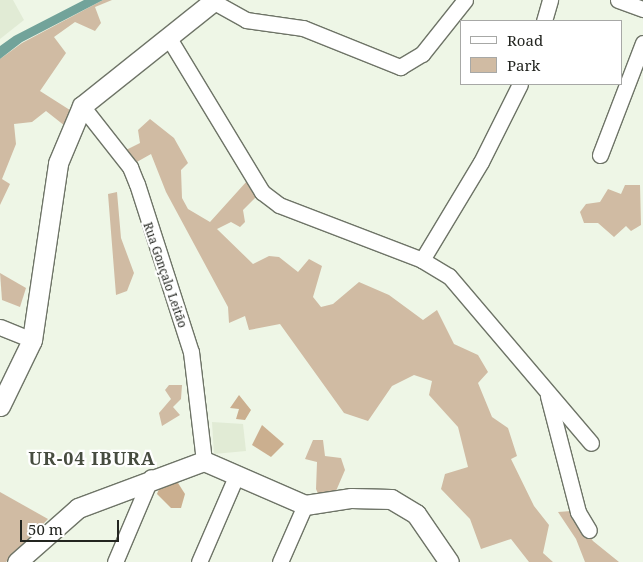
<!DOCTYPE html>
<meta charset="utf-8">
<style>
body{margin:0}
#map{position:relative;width:643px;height:562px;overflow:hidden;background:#eef6e6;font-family:"Noto Serif",serif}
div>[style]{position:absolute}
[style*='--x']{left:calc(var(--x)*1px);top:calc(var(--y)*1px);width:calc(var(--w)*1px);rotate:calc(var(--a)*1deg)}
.built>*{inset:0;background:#e1ebd5}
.green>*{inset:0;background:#d0bba3}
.forest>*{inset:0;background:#cbaf8f}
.water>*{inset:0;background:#72a39a}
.roads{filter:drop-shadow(1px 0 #6e7467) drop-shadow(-1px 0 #6e7467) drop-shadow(0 1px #6e7467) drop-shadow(0 -1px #6e7467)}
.minor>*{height:15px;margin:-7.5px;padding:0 7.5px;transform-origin:7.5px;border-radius:7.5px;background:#fff}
.major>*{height:19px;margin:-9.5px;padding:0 9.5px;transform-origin:9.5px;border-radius:9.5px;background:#fff}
span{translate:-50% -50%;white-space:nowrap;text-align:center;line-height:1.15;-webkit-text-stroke:4.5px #fff;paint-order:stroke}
.street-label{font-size:12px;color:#232520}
.district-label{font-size:18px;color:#464c3f;font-weight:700;letter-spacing:1px}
.legend{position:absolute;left:460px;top:20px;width:162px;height:65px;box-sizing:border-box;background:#fff;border:1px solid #a7a8a6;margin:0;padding:6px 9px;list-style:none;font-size:15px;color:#232520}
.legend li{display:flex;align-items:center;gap:10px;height:25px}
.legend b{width:25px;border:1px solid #a7a8a6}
.scale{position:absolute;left:20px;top:520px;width:99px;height:22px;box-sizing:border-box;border:2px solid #232520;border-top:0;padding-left:6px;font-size:15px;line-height:18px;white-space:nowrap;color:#232520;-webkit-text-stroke:4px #fff;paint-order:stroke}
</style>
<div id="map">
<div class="built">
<i style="clip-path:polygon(0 0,13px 0,24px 20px,0 39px)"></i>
<i style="clip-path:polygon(212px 422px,243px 424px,246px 451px,214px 454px)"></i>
</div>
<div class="green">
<i style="clip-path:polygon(103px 0,112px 0,95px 7px,101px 23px,95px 31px,75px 22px,54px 37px,66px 53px,40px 91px,73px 112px,65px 126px,46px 111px,32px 122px,14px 124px,16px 144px,2px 179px,10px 184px,0 205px,0 59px,22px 43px)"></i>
<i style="clip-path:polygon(150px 119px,174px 138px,188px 163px,181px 170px,182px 198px,188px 209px,210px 222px,247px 181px,256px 197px,243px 210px,245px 222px,240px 227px,231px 222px,217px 229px,253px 264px,269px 256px,279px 257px,298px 272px,309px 259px,322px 266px,313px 297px,321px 307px,333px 304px,359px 282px,389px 295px,423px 320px,437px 310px,454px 344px,478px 355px,488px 372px,478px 383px,492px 417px,508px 428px,517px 456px,511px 459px,534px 506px,549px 525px,543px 553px,553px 562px,529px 562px,511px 539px,481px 549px,470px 519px,441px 489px,445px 474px,468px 467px,458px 427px,429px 395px,432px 381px,414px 375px,392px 386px,368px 421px,344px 413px,280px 324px,249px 330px,245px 316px,229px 323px,228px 307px,166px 192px,151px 154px,135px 163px,124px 151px,140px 143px,138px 130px)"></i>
<i style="clip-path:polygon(625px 185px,640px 185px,641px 225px,631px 231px,626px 226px,614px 237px,598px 223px,584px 223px,580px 212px,586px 204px,600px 202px,608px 189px,621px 194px)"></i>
<i style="clip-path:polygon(117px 192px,121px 238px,134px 273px,127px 291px,116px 295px,108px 194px)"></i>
<i style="clip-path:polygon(0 273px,26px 288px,20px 307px,2px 300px)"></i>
<i style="clip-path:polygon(169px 385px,182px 385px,181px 399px,173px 407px,180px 415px,162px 426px,159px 413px,171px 399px,165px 390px)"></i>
<i style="clip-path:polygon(313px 440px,323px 440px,325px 456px,341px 458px,345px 470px,336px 491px,319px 496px,316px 489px,317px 462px,305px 459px)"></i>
<i style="clip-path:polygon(0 492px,48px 519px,6px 562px,0 562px)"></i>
<i style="clip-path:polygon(571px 511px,593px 541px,619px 562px,585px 562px,576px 539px,558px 512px)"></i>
</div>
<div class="forest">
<i style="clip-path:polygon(239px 395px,251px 410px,245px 420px,236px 419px,239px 409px,230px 408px)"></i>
<i style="clip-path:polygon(262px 425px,284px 444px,271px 457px,252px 445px)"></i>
<i style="clip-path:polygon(162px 481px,178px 483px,185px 494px,181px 508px,171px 508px,157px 494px)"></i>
</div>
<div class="water">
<i style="clip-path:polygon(84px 0,103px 0,22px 42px,0 59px,0 46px,14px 36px)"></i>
</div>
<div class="roads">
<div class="minor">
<i style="--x:618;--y:0;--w:27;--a:20"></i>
<i style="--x:214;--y:2;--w:37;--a:29"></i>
<i style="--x:246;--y:20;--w:58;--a:8"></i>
<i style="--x:303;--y:28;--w:105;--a:21.9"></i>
<i style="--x:400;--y:67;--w:26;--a:-31"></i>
<i style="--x:422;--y:54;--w:69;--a:-51.5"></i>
<i style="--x:544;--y:21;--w:22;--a:-74"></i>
<i style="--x:170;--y:40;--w:178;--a:58.8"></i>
<i style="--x:262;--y:192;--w:21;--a:37"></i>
<i style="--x:279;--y:205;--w:153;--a:21"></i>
<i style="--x:422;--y:260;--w:31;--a:31"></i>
<i style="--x:449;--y:276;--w:219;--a:49.6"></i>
<i style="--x:82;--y:106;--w:78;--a:51.8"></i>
<i style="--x:130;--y:167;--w:18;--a:68"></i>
<i style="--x:137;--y:184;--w:176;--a:72.2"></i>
<i style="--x:191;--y:352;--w:110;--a:83.2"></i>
<i style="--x:600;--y:155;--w:120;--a:-69"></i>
<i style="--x:422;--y:260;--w:114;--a:-59"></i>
<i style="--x:481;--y:162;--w:87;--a:-63.4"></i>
<i style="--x:0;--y:327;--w:35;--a:22"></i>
<i style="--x:548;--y:396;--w:120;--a:75.5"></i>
<i style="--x:578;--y:512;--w:21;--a:59"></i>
<i style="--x:115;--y:562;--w:92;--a:-67"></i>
<i style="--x:199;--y:562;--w:96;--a:-66.6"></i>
<i style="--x:280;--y:562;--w:62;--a:-66.3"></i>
</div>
<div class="major">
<i style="--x:0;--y:406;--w:73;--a:-64.1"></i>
<i style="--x:32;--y:340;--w:179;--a:-81.6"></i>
<i style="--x:58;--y:163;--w:62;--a:-67.2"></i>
<i style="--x:82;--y:106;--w:170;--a:-38.6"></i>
<i style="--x:17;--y:562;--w:81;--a:-41.5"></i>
<i style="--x:78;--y:508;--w:134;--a:-20.5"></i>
<i style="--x:204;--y:461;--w:110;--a:23.5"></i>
<i style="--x:305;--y:505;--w:47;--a:-8.7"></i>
<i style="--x:351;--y:498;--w:40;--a:1.4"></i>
<i style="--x:391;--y:499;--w:29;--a:31"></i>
<i style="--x:416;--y:514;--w:58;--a:55.5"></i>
</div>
</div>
<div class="street-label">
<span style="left:165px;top:275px;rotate:71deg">Rua Gonçalo Leitão</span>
</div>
<div class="district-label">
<span style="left:92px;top:458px">UR-04 IBURA</span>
</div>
<ul class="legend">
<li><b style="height:6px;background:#fff"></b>Road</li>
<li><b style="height:14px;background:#d0bba3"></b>Park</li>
</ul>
<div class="scale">50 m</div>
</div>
